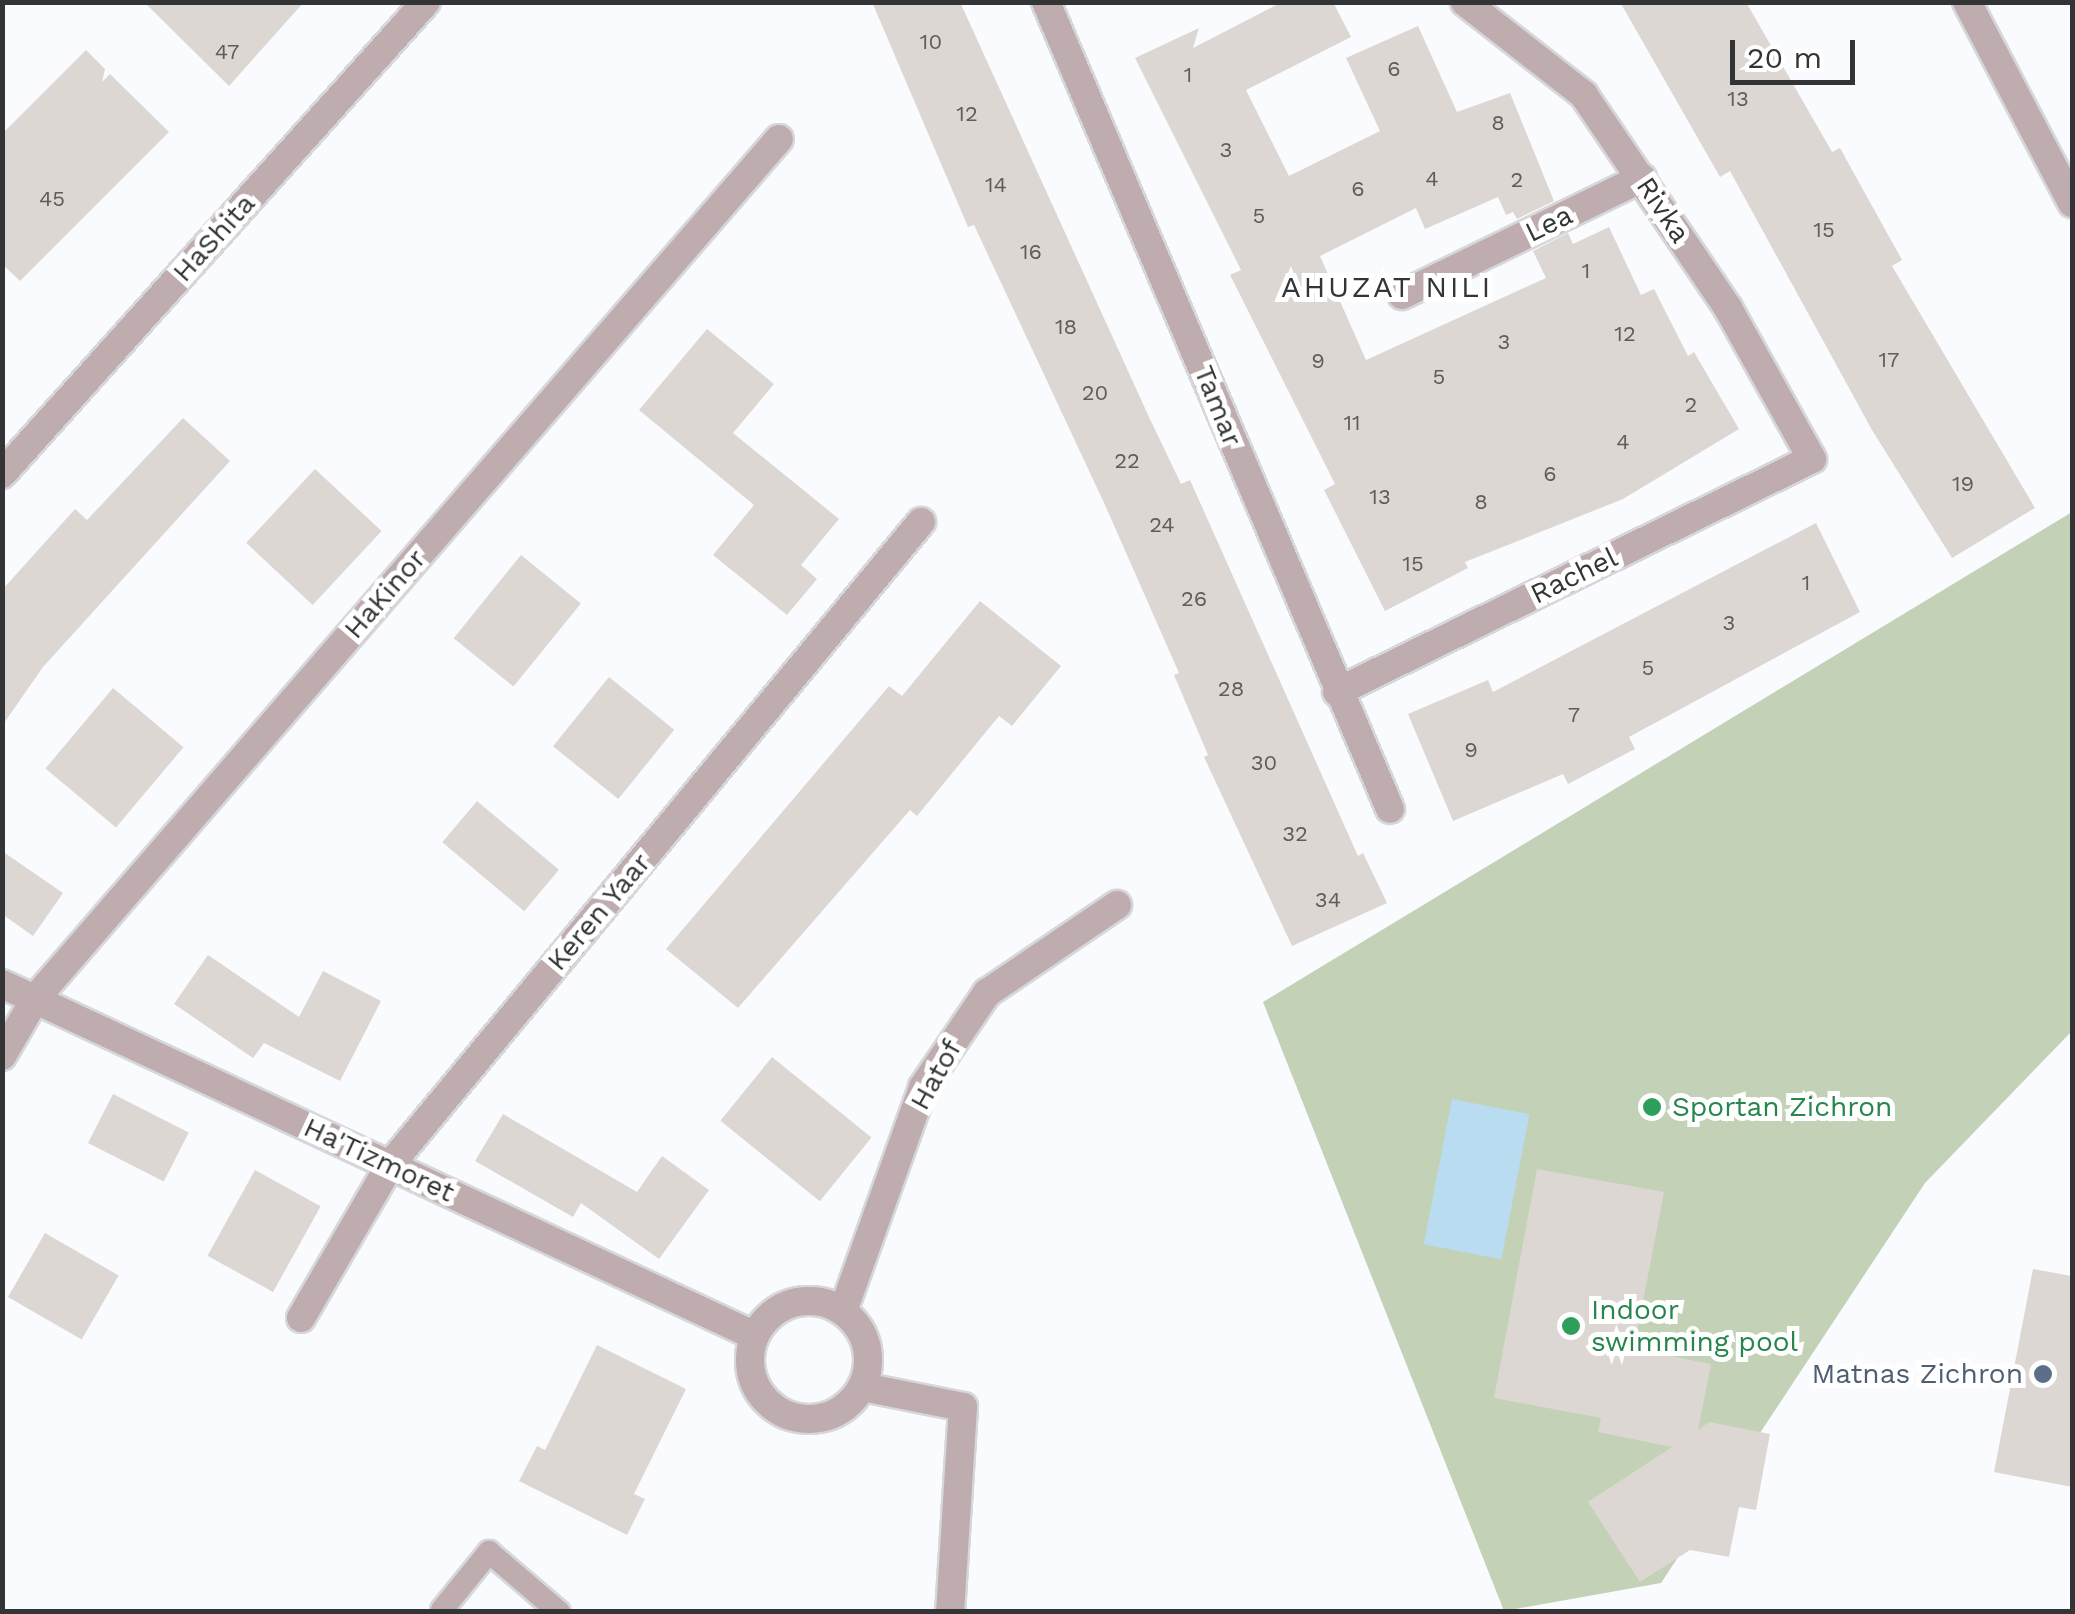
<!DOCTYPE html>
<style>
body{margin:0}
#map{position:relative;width:2075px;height:1614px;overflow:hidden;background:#fafbff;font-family:"Work Sans",sans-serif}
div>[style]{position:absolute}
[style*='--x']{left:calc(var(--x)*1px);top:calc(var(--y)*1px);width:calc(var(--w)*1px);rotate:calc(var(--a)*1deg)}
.green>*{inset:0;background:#c3d2b7}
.water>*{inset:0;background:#b9dcf1;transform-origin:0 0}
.building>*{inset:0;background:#ddd7d3;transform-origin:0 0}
.roads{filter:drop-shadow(2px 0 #d6d7db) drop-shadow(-2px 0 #d6d7db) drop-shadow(0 2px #d6d7db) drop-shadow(0 -2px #d6d7db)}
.service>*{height:22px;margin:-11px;padding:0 11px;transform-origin:11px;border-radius:11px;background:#beacae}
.minor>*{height:28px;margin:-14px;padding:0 14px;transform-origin:14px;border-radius:14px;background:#beacae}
.minor>.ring{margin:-14px;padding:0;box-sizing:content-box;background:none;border:28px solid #beacae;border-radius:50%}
.tertiary>*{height:28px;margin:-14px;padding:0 14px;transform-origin:14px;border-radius:14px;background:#beacae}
.dots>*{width:28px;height:28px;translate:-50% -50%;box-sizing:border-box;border:5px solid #fff;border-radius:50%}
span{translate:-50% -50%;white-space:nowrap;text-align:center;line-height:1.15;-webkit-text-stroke:10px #fff;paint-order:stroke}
.number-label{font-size:22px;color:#5e5d5d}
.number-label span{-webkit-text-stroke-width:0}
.street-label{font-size:28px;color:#333436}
.leisure-label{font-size:28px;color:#27864d}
.left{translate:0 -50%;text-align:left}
.service-label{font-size:28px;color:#4e5e75}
.right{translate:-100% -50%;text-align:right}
.neighbourhood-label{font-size:30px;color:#333436;letter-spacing:2.5px}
.frame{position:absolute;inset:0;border:5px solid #333436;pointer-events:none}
.scale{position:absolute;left:1730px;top:40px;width:125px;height:45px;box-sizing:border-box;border:5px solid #333436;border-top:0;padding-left:12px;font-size:30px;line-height:35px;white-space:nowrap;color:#333436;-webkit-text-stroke:8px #fff;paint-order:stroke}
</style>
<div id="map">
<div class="green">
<i style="clip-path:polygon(2072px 512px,2072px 1031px,1925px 1183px,1661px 1583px,1504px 1611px,1263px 1002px)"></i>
</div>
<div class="water">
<i style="left:1452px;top:1099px;width:79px;height:148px;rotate:11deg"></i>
</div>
<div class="building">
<i style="clip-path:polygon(144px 2px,304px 2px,229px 86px)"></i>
<i style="clip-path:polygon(872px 2px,960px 2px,1149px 417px,1181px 484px,1190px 480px,1358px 856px,1363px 853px,1387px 903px,1292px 946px,1204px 757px,1208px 755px,1174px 675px,1179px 673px,1105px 505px,974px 225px,968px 227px)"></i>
<i style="clip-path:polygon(1282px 2px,1333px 2px,1351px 37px,1246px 90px,1289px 176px,1380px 131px,1346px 58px,1418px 26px,1457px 112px,1510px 93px,1554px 201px,1517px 219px,1513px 212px,1506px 215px,1498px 197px,1425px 229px,1416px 208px,1320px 256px,1366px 360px,1546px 278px,1533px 251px,1568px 233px,1573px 244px,1609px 227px,1641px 295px,1654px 289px,1688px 356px,1694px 352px,1739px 429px,1623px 499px,1465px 562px,1468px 568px,1385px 611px,1324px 490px,1335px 484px,1230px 275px,1241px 270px,1135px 58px,1199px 28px,1193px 48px)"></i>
<i style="clip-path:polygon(1620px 2px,1746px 2px,1832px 152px,1840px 148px,1902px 260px,1892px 266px,2035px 508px,1952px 558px,1872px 430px,1730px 171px,1720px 177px)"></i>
<i style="clip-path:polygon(86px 50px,105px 69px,102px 82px,110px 74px,169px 132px,20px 281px,2px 264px,2px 134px)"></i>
<i style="clip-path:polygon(707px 329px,774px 384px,733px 433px,839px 519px,801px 565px,817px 579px,787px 615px,713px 555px,754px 505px,639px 410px)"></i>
<i style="clip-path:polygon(183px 418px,230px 461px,43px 667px,2px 726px,2px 590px,75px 509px,87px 520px)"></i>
<i style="left:315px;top:469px;width:91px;height:101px;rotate:43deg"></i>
<i style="clip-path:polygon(1816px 523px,1860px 612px,1629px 737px,1635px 749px,1568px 784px,1563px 774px,1453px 821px,1408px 714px,1488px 680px,1493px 692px)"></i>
<i style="left:521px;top:555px;width:77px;height:107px;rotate:39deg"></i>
<i style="clip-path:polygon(980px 601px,1061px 666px,1012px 726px,999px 716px,917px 816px,910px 810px,738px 1008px,666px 949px,889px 686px,902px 696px)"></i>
<i style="left:609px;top:677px;width:84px;height:89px;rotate:39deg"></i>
<i style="left:113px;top:688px;width:92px;height:105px;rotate:40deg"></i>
<i style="left:477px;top:801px;width:107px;height:54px;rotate:40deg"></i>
<i style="clip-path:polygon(2px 851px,63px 893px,33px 936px,2px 914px)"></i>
<i style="clip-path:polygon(208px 955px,299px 1017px,323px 971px,381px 1001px,340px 1081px,264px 1043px,253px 1058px,174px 1004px)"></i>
<i style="left:772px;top:1057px;width:128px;height:82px;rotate:39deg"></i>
<i style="left:113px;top:1094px;width:85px;height:55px;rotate:27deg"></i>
<i style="clip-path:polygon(503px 1114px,637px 1192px,662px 1156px,709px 1190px,659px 1259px,581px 1203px,573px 1217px,475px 1161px)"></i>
<i style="clip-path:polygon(1537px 1169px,1664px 1192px,1634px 1349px,1711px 1364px,1698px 1430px,1709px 1422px,1770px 1434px,1756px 1510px,1739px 1507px,1729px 1557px,1690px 1550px,1640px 1582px,1588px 1502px,1672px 1447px,1598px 1432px,1601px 1418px,1494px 1398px)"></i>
<i style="left:255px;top:1170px;width:75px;height:98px;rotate:29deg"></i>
<i style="left:45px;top:1233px;width:85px;height:74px;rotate:30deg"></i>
<i style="clip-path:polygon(2033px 1269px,2072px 1276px,2072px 1487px,1994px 1472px)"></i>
<i style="clip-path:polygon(597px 1345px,686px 1389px,634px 1494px,645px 1499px,627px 1535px,519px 1481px,537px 1446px,545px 1450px)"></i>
</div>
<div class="roads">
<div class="service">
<i style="--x:442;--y:1610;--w:75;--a:-51"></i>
<i style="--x:489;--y:1552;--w:92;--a:40.6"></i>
</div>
<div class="minor">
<i style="--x:1046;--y:2;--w:877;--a:66.91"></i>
<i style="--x:1402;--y:295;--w:267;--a:-26"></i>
<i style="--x:2;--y:474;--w:634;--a:-48.07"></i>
<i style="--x:1337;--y:692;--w:529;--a:-26.13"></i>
<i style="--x:1812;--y:459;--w:173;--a:-119.1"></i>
<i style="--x:1728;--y:308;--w:257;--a:-124.1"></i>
<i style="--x:1584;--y:95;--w:151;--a:-142"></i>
<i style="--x:2;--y:984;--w:831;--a:25.05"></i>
<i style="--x:2;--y:1056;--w:66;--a:-59.9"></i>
<i style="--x:35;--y:999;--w:1137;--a:-49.14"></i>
<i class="ring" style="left:750px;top:1301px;width:90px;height:90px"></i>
<i style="--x:843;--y:1311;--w:238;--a:-70.3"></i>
<i style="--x:923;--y:1087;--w:114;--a:-55.8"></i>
<i style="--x:987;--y:993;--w:157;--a:-34.1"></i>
<i style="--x:301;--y:1318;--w:177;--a:-59.8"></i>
<i style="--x:390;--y:1165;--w:834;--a:-50.45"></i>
<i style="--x:863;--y:1387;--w:102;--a:11.3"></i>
<i style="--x:963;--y:1407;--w:205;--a:93.6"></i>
</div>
<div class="tertiary">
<i style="--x:1967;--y:2;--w:227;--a:62.4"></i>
</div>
</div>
<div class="dots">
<i style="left:1652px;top:1107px;background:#2e9e5b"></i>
<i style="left:1571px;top:1326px;background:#2e9e5b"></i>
<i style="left:2043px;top:1374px;background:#5c6f8a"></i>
</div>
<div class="number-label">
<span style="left:931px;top:42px">10</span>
<span style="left:227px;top:52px">47</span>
<span style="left:1394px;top:69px">6</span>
<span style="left:1188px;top:75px">1</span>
<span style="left:1738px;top:99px">13</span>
<span style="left:967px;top:114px">12</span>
<span style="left:1498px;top:123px">8</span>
<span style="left:1226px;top:150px">3</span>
<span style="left:1432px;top:179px">4</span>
<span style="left:1517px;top:180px">2</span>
<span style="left:996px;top:185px">14</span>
<span style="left:1358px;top:189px">6</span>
<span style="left:52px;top:199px">45</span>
<span style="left:1259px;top:216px">5</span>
<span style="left:1824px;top:230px">15</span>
<span style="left:1031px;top:252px">16</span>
<span style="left:1586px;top:271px">1</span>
<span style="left:1066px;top:327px">18</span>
<span style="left:1625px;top:334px">12</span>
<span style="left:1504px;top:342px">3</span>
<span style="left:1889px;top:360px">17</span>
<span style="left:1318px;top:361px">9</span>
<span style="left:1439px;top:377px">5</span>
<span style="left:1095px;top:393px">20</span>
<span style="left:1691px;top:405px">2</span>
<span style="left:1352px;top:423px">11</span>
<span style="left:1623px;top:442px">4</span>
<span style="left:1127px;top:461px">22</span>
<span style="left:1550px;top:474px">6</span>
<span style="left:1963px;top:484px">19</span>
<span style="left:1380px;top:497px">13</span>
<span style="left:1481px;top:502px">8</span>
<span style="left:1162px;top:525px">24</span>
<span style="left:1413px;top:564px">15</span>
<span style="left:1806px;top:583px">1</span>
<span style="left:1194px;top:599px">26</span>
<span style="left:1729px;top:623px">3</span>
<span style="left:1648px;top:668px">5</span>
<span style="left:1231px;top:689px">28</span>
<span style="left:1574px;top:715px">7</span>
<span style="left:1471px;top:750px">9</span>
<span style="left:1264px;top:763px">30</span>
<span style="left:1295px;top:834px">32</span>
<span style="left:1328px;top:900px">34</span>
</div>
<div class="street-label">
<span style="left:1663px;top:210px;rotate:56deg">Rivka</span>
<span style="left:1549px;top:224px;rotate:-26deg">Lea</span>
<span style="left:214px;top:238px;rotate:-48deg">HaShita</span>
<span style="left:1218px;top:406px;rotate:68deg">Tamar</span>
<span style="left:1574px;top:576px;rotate:-26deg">Rachel</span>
<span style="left:385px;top:594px;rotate:-49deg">HaKinor</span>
<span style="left:599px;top:912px;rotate:-50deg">Keren Yaar</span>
<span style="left:936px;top:1075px;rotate:-61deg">Hatof</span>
<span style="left:379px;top:1160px;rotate:25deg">Ha'Tizmoret</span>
</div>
<div class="leisure-label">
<span class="left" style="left:1672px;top:1107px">Sportan Zichron</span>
<span class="left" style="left:1591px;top:1326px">Indoor<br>swimming pool</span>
</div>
<div class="service-label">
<span class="right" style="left:2023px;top:1374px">Matnas Zichron</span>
</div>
<div class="neighbourhood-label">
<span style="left:1387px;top:287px">AHUZAT NILI</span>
</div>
<div class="frame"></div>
<div class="scale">20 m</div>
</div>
